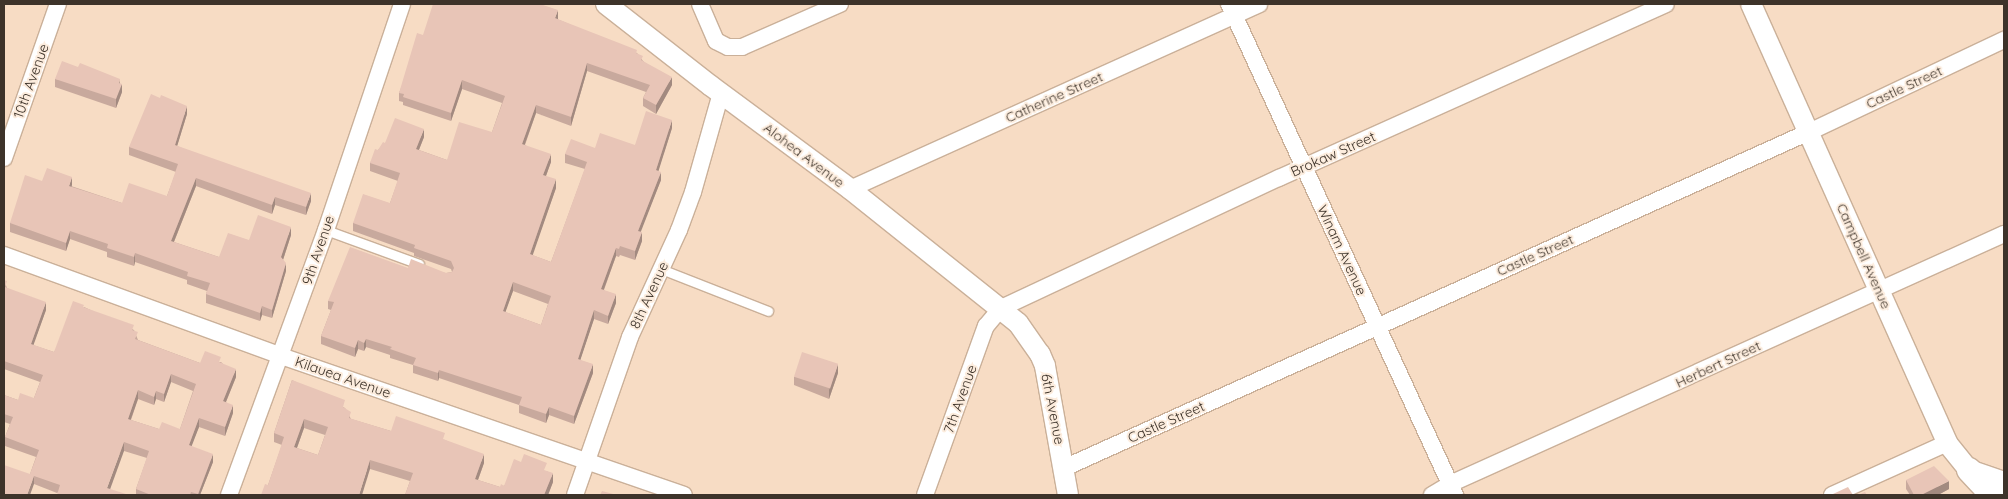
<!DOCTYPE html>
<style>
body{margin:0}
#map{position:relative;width:2008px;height:499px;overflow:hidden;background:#f7dcc4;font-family:Quicksand,sans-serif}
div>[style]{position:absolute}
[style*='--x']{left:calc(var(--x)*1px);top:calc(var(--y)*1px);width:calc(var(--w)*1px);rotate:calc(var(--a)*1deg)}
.roads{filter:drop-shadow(1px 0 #cab099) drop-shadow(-1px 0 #cab099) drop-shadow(0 1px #cab099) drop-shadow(0 -1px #cab099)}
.service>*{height:9px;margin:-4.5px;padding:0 4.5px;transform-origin:4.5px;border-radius:4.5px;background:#fff}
.minor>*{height:16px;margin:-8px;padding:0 8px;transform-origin:8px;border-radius:8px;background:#fff}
.tertiary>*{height:20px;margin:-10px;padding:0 10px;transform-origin:10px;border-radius:10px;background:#fff}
.secondary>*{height:24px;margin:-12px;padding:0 12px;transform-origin:12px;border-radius:12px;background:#fff}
.wall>*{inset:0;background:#c8a99d}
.shaded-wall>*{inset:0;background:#a28a80}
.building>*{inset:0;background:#e8c5b7;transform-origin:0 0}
span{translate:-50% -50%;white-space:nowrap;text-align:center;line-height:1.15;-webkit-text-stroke:4px #fcecdd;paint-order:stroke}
.street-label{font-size:14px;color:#3d332a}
.frame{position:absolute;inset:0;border:5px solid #3d332a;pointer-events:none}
</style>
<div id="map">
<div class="roads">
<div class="service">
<i style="--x:326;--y:230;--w:99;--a:20.1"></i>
<i style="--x:661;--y:269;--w:115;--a:21.4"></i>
</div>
<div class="minor">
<i style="--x:700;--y:4;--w:40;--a:66.6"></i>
<i style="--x:716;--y:41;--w:13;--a:27"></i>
<i style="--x:728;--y:47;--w:14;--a:0"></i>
<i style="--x:742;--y:47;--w:107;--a:-23.7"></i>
<i style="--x:1229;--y:4;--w:541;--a:65.28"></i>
<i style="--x:4;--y:158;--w:163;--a:-70.7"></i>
<i style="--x:850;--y:189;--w:449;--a:-24.3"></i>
<i style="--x:4;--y:255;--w:295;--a:20"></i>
<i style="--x:281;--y:356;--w:426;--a:19"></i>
<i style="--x:1064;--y:468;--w:817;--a:-24.28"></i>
<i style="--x:1809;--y:132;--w:216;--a:-25.3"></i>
<i style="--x:229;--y:495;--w:282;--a:-69.9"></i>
<i style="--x:326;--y:230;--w:238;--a:-71.4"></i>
<i style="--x:575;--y:495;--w:167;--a:-70.8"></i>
<i style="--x:630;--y:337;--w:118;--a:-65.4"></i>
<i style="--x:679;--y:230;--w:40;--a:-69.8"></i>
<i style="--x:693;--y:192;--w:103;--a:-74.2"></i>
<i style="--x:925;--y:495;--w:180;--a:-70.2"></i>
<i style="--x:986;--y:326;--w:23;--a:-50"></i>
<i style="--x:1001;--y:308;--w:307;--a:-25.1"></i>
<i style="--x:1279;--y:178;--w:424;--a:-24.2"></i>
<i style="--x:1432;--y:495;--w:21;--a:-31"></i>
<i style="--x:1450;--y:484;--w:608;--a:-24.29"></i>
<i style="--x:1832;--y:495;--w:126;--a:-24.3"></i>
</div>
<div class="tertiary">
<i style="--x:606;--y:4;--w:133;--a:38"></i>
<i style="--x:711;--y:86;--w:173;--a:36.5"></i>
<i style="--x:850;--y:189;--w:215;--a:38.6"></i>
<i style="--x:1018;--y:323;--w:38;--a:55"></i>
<i style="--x:1040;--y:354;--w:13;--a:67"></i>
<i style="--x:1045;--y:366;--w:131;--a:79.9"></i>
<i style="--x:1751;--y:4;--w:481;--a:65.9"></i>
<i style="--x:1947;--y:443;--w:35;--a:51"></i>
<i style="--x:1969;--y:470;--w:37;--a:19"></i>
</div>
<div class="secondary">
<i style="--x:1969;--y:470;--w:23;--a:47"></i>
<i style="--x:1985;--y:487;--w:17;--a:28"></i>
</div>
</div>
<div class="wall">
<i style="clip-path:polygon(evenodd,557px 19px,637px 53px,643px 61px,672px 85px,656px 114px,643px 106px,643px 98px,646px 92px,587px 71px,571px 126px,536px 113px,525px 145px,551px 162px,546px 176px,556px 188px,532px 255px,551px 262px,585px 169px,565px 163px,565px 154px,595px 148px,635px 145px,672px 128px,658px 171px,661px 180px,640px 232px,642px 241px,635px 260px,620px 255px,619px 257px,616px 256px,604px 290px,616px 303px,608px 324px,594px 319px,580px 360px,593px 373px,574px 424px,549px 415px,546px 423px,519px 413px,519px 405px,439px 378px,438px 381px,413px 373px,413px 365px,390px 358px,390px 355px,366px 347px,364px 351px,358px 349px,355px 357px,321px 344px,321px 336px,331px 310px,328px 309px,328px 301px,408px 268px,446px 273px,452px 272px,451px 269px,414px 256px,414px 253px,353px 231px,353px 223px,390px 203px,398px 181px,370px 171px,370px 163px,378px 150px,385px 143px,424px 137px,419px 150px,447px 160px,492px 132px,502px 103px,462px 89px,451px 121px,403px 105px,403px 102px,399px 101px,399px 93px,423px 35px,557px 19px,513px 291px,548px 304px,541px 325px,505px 312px,513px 291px)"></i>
<i style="clip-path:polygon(55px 79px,120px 83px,122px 92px,116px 108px,55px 87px)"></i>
<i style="clip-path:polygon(187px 114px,177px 146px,311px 201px,306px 215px,275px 205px,272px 214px,196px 186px,174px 242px,219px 257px,249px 240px,291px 235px,283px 260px,286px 271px,272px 318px,262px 315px,260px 321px,206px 303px,206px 294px,207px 291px,187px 284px,187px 280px,135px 262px,134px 266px,107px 257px,107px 252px,70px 239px,66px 251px,10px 232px,10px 223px,72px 185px,71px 186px,122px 203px,167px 196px,176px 172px,129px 155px,129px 147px)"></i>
<i style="clip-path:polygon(evenodd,4px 280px,7px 288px,46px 310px,33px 345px,54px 352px,84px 307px,134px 330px,138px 340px,200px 363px,221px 362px,236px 377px,226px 402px,233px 413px,225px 436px,199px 427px,191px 446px,213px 462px,200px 495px,136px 495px,136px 489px,147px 458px,124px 451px,57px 493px,34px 484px,30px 474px,36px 457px,5px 446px,5px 437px,10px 424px,4px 422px,4px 395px,18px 400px,34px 398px,40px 382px,4px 369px,4px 280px,171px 382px,193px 391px,180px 429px,159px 429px,131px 420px,138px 399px,154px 405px,156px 399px,164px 402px,171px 382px)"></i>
<i style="clip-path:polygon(838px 373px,829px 399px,794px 385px,794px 377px)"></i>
<i style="clip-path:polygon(evenodd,292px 380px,345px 408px,351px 419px,391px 431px,445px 440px,484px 463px,478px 480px,500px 487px,547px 471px,553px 482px,548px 495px,405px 495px,410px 481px,370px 469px,268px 485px,282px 445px,274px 442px,274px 433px,292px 380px,304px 428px,325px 435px,318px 455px,297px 448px,304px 428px)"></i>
<i style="clip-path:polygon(1906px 480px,1949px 489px,1938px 495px,1910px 495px,1906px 489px)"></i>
</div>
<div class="shaded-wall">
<i style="clip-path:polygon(558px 10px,558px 19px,555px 27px,555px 18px)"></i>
<i style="clip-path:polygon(587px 63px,587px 71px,571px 126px,571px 117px)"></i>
<i style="clip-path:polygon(672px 77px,672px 85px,656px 114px,656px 105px)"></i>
<i style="clip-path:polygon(120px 79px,120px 87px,122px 84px,122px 92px,116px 108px,116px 99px)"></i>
<i style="clip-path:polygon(462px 80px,462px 89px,451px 121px,451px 113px)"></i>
<i style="clip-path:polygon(536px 105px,536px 113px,522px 152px,522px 144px)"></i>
<i style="clip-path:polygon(187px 106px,187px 114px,175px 153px,175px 145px)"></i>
<i style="clip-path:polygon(672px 120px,672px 128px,656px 179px,656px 170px)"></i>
<i style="clip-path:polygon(424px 129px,424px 137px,416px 157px,416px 149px)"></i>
<i style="clip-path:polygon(551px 154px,551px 162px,543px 184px,543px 175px)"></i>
<i style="clip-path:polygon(661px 172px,661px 180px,638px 239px,638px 231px)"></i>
<i style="clip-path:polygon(72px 177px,72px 185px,69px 194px,69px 186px)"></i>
<i style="clip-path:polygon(196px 178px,196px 186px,171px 249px,171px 241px)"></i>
<i style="clip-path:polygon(556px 179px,556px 188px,530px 263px,530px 254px)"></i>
<i style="clip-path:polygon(311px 193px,311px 201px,306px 215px,306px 207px)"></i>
<i style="clip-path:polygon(275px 197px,275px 205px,272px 214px,272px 205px)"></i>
<i style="clip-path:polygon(291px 227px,291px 235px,281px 266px,281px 257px)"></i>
<i style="clip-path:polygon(70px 231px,70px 239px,66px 251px,66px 243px)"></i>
<i style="clip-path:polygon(642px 232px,642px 241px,635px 260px,635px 251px)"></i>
<i style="clip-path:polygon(616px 248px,616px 256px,601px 297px,601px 289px)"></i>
<i style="clip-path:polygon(135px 253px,135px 262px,134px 266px,134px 257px)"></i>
<i style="clip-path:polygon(286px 263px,286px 271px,272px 318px,272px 310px)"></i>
<i style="clip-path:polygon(513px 282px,513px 291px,503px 319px,503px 311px)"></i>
<i style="clip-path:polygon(616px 294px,616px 303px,608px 324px,608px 316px)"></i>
<i style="clip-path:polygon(46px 302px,46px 310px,31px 352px,31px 344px)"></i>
<i style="clip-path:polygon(262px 306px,262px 315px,260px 321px,260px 313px)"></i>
<i style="clip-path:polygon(594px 310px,594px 319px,578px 367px,578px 359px)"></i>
<i style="clip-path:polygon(366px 339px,366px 347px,364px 351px,364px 343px)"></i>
<i style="clip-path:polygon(358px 340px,358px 349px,355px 357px,355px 348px)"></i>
<i style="clip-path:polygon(593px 364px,593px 373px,574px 424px,574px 416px)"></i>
<i style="clip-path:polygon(838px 364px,838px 373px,829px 399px,829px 390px)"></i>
<i style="clip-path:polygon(236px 369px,236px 377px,223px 409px,223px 401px)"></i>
<i style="clip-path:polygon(439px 370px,439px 378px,438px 381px,438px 373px)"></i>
<i style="clip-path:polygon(171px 374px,171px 382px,164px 402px,164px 394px)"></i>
<i style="clip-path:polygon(138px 390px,138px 399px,128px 427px,128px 419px)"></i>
<i style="clip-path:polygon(156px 391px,156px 399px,154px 405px,154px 397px)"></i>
<i style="clip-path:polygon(233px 405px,233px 413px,225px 436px,225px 427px)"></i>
<i style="clip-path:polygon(549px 407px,549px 415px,546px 423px,546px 414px)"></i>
<i style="clip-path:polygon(199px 418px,199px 427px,189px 453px,189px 445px)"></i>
<i style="clip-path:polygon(304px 419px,304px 428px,294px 456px,294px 447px)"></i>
<i style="clip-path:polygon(124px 442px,124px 451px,108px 495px,107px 488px)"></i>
<i style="clip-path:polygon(213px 454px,213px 462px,200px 495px,198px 495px)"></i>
<i style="clip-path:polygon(484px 454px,484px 463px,475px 488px,475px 479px)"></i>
<i style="clip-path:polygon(370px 460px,370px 469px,362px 495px,359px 495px)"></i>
<i style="clip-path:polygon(553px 473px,553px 482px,548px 495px,544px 495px)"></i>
<i style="clip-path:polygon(34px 476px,34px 484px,30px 495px,27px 495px)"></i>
<i style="clip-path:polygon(1949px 481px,1949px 489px,1938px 495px,1921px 495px)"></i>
</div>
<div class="building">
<i style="clip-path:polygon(evenodd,433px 4px,540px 4px,558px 10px,555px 18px,637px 50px,636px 53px,643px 56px,641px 60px,672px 77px,656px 105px,643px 98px,650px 85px,587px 63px,571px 117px,536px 105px,522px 144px,551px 154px,543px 175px,556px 179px,530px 254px,551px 262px,587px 162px,565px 154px,571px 139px,595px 148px,600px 133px,635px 145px,646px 111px,672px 120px,656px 170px,661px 172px,638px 231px,642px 232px,635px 251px,620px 246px,619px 249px,616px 248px,601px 289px,616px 294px,608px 316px,594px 310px,578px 359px,593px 364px,574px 416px,549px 407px,546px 414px,519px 405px,522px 397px,439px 370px,438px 373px,413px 365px,416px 358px,390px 349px,392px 347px,366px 339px,364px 343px,358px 340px,355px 348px,321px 336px,334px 302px,328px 301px,350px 247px,408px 268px,411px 259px,446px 273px,452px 272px,454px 268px,451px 261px,414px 248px,415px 245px,353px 223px,363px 194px,390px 203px,400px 173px,370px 163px,375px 149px,378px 150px,383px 142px,385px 143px,395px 118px,424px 129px,416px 149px,447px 160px,459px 122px,492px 132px,505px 96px,462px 80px,451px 113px,403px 97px,404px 94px,399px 93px,417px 33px,423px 35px,433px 4px,513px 282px,551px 296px,541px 325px,503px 311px,513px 282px)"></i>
<i style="clip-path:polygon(62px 61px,78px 67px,80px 63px,120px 79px,119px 83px,122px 84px,116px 99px,55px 79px)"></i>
<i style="clip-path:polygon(151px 94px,160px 98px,161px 95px,187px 106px,175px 145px,311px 193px,306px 207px,275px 197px,272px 205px,196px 178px,171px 241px,219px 257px,228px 233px,249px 240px,258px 215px,291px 227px,281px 257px,286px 263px,272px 310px,262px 306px,260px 313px,206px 294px,210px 283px,187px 276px,188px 272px,135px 253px,134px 257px,107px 248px,108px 244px,70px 231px,66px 243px,10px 223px,25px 175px,42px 181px,47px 168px,72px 177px,69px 186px,122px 203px,129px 183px,167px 196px,178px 164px,129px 147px)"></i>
<i style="clip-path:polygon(evenodd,4px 280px,7px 281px,5px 287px,46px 302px,31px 344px,54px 352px,73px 301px,84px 305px,83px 307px,134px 325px,132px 330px,138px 332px,135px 339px,200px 363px,205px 351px,221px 357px,219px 362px,236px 369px,223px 401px,233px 405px,225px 427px,199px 418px,189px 445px,213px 454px,198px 494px,191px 492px,190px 495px,151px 495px,136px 489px,149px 451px,124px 442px,107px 488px,126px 494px,126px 495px,57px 495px,60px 485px,34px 476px,27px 495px,4px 495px,4px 465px,30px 474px,39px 450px,5px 437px,13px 417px,4px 414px,4px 395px,18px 400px,20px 393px,34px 398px,43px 375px,4px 361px,4px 280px,171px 374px,196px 384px,180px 429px,162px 422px,159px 429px,128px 419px,138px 390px,154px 397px,156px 391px,164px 394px,171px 374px)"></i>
<i style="left:802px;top:352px;width:38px;height:26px;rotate:18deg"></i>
<i style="clip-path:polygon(evenodd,292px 380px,345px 400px,343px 407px,351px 412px,349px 418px,391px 431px,396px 416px,445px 433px,443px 439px,484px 454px,475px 479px,500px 487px,501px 484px,504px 486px,514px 459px,521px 462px,524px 454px,547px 463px,544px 470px,553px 473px,544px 495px,405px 495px,413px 473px,370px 460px,359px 495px,261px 495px,265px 484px,268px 485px,284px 437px,274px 433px,292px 380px,304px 419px,328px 427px,318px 455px,294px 447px,304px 419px)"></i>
<i style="clip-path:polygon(1934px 466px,1949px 481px,1921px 495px,1914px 495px,1906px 480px)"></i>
<i style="clip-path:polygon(1848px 487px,1853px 495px,1834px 495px,1833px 494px)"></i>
<i style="clip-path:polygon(602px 491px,617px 495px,600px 495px)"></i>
<i style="clip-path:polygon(1865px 492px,1867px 495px,1858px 495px)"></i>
</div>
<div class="street-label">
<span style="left:31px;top:81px;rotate:-70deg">10th Avenue</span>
<span style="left:1904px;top:87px;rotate:-25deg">Castle Street</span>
<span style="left:1054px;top:97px;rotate:-24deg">Catherine Street</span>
<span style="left:1333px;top:154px;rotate:-24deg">Brokaw Street</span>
<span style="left:804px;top:155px;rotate:37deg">Alohea Avenue</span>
<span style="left:318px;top:250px;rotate:-71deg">9th Avenue</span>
<span style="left:1342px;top:250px;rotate:65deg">Winam Avenue</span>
<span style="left:1535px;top:255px;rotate:-24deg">Castle Street</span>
<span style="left:1864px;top:256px;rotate:66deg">Campbell Avenue</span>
<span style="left:649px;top:295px;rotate:-65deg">8th Avenue</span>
<span style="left:1718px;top:364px;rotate:-25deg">Herbert Street</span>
<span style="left:343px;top:377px;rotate:19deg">Kilauea Avenue</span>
<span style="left:960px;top:399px;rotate:-70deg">7th Avenue</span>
<span style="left:1053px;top:409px;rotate:79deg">6th Avenue</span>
<span style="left:1166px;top:422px;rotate:-24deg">Castle Street</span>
</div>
<div class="frame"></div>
</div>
